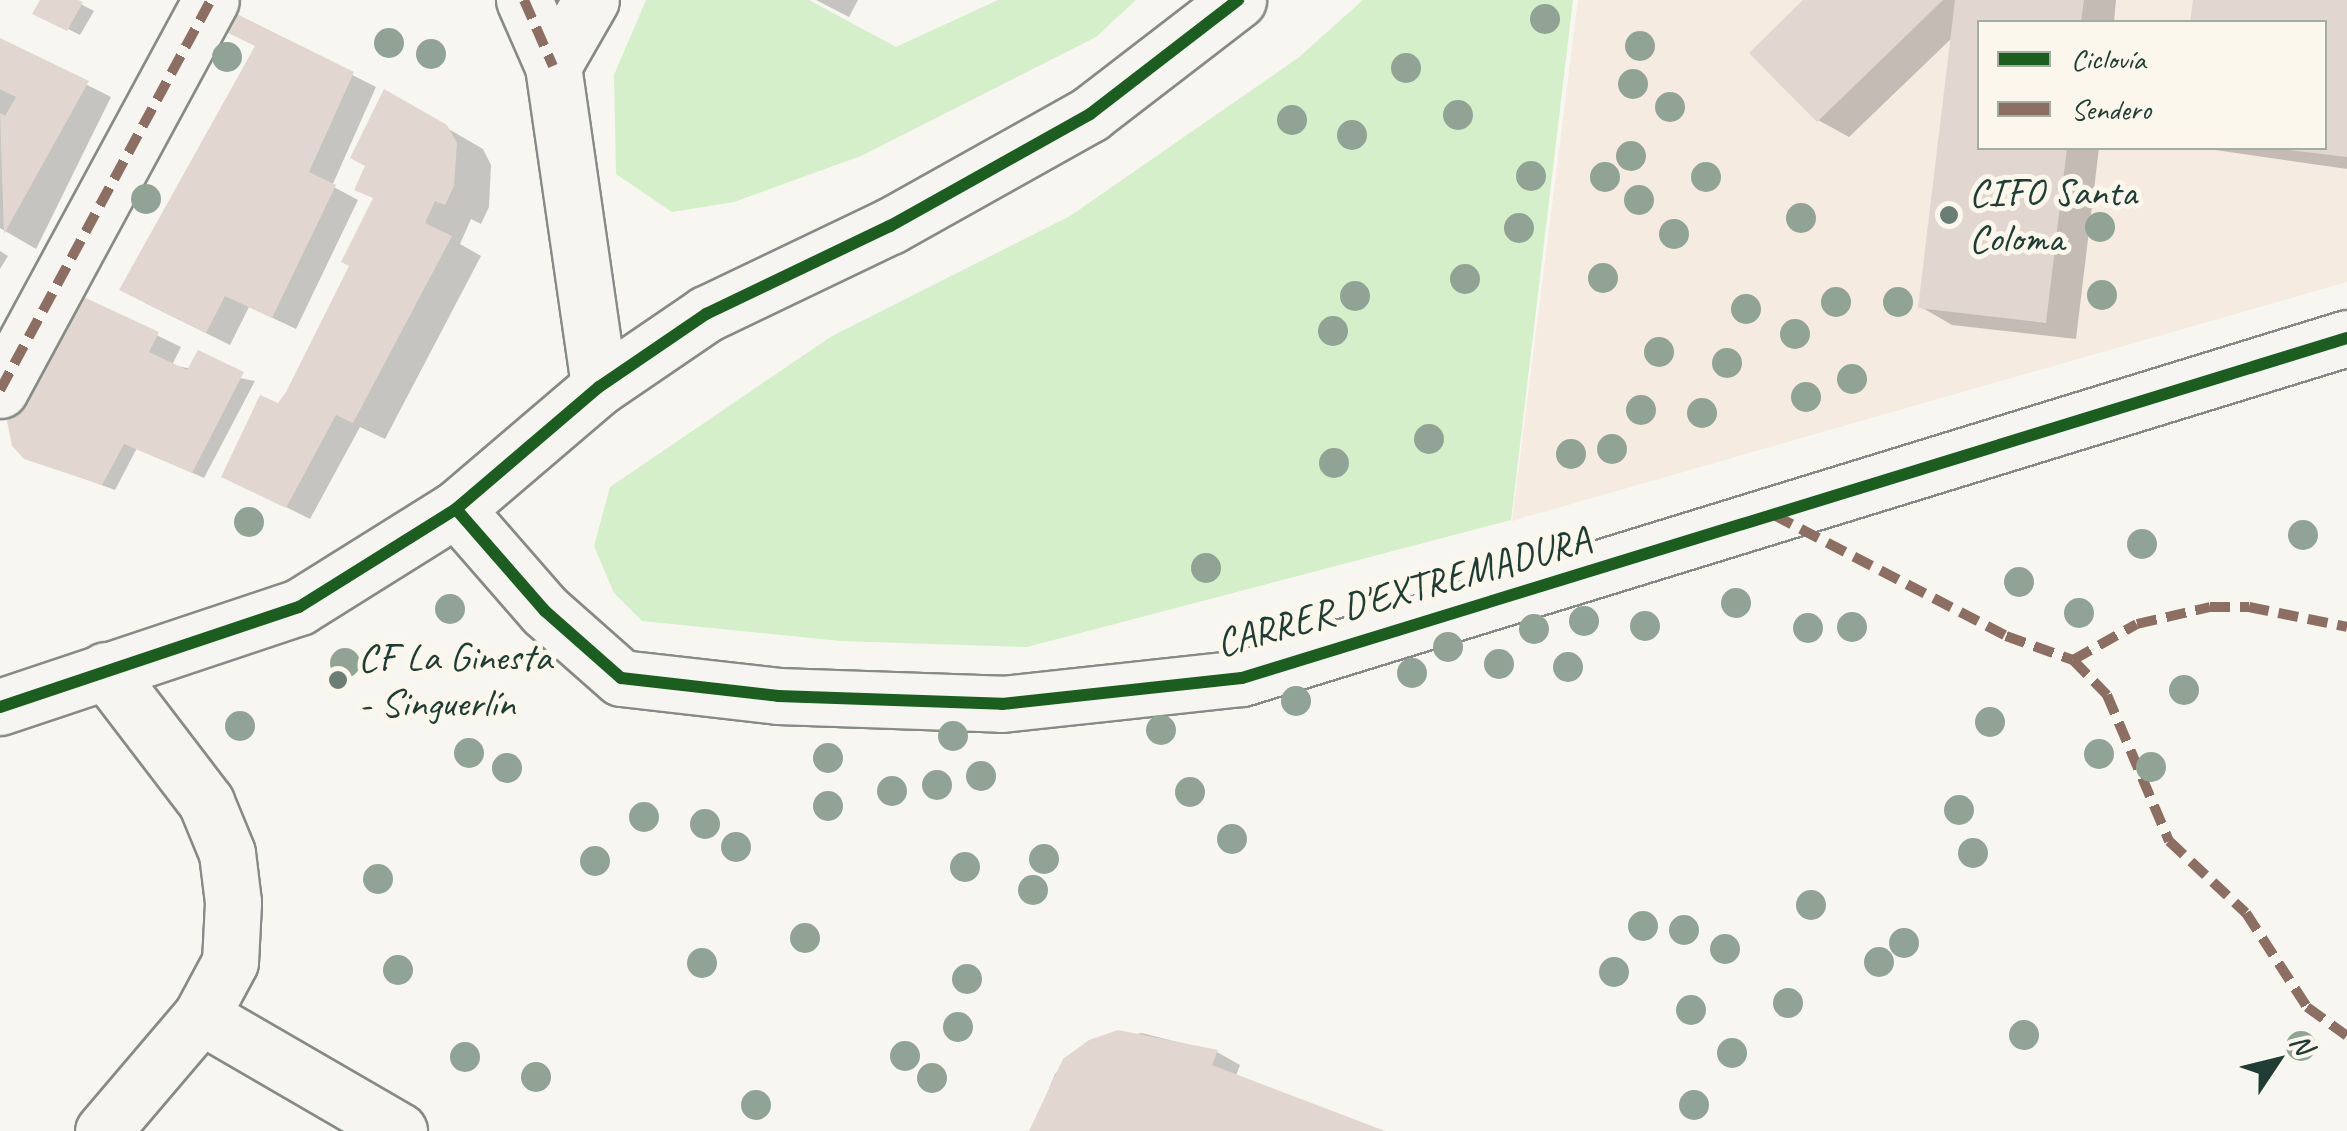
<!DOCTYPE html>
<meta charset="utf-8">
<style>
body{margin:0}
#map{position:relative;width:2347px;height:1131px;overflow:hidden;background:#f8f6f0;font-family:Caveat,sans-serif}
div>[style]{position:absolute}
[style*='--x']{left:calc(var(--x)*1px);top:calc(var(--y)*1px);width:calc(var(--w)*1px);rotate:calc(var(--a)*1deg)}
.built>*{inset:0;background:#f6ebe1}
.green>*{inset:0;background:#d4efc9}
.shadow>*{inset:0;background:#0003}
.building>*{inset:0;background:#e2d6d0}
.roads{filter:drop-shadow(2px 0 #868b86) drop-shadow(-2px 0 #868b86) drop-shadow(0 2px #868b86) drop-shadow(0 -2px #868b86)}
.street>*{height:55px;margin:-27.5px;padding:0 27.5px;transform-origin:27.5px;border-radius:27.5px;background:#f6f5f1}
.quiet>*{height:10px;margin-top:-5px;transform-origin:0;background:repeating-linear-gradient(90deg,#8d6e63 0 20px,transparent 0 30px)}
.cycleway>*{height:12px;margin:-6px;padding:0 6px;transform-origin:6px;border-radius:6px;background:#1b5e20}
.trees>*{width:30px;height:30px;margin:-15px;border-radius:50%;background:#91a395}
.dots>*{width:28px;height:28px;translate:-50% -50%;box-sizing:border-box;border:5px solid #fbf7ec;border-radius:50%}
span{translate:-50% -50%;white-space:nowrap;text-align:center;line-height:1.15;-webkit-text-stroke:10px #fbf7ec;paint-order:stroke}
.poi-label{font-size:40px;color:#1f3d34}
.left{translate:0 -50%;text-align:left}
.street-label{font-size:40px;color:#1f3d34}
.legend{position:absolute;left:1977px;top:20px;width:350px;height:130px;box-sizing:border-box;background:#fbf7ec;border:2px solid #a3ada2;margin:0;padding:12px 18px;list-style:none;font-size:30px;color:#1f3d34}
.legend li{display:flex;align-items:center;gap:20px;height:50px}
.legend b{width:50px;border:2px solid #a3ada2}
.north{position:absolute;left:2227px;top:1011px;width:100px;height:100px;-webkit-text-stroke:8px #fbf7ec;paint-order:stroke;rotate:55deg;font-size:28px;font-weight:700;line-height:40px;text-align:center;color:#1f3d34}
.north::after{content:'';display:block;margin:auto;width:35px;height:45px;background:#1f3d34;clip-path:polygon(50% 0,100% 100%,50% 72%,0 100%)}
</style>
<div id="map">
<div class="built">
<i style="clip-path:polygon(evenodd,1578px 0,2347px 0,2347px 282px,1512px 521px,1578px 0,1980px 22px,2324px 22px,2324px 148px,1980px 148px,1980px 22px)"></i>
</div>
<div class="green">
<i style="clip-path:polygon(646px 0,809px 0,896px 47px,998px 0,1136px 0,1096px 37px,861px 156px,734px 202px,672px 212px,616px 174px,614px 75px)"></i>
<i style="clip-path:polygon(1363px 0,1573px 0,1511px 520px,1027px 647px,841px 641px,642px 621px,614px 593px,594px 546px,610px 487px,832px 336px,1070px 216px,1298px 58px)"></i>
</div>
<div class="shadow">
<i style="clip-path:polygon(43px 0,73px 0,94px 11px,80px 35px,48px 19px)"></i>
<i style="clip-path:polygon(816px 0,858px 0,849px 17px)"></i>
<i style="clip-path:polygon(1807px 0,2116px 0,2114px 22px,1980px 22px,1980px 148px,2099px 148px,2076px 339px,1952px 325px,1921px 307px,1953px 37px,1849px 137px,1818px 120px)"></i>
<i style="clip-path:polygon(2196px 0,2347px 0,2347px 169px,2201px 148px,2324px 148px,2324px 22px,2193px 22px)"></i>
<i style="clip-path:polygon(234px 15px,376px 87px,332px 186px,358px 200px,296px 329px,249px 307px,230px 345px,145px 303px,258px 46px)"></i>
<i style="clip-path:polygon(0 41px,111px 97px,36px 249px,0 228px)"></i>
<i style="clip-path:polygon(385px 92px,483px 149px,491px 165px,489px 207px,481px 224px,471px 219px,460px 244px,481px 256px,385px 439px,360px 427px,310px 519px,224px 476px,287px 396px,352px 265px,375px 199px,368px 166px)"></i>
<i style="clip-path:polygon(0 251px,8px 256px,0 269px)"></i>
<i style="clip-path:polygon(76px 296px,181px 347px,172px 365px,255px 381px,204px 478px,137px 448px,115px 490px,25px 457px)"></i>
<i style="clip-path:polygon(1142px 1033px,1217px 1052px,1240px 1065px,1236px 1076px,1378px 1131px,1032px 1131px,1055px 1074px,1090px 1042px)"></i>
</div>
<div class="building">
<i style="clip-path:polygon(40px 0,78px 0,83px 2px,67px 31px,32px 14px)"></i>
<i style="clip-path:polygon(1803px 0,1943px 0,1817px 122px,1749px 53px)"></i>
<i style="clip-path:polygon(1955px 0,2084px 0,2081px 22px,1980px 22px,1980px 148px,2067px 148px,2046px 323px,1918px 308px)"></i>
<i style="clip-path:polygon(2193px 0,2347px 0,2347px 157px,2289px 150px,2324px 148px,2324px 22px,2190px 22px)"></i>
<i style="clip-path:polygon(233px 12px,354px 72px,309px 172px,336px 185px,272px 318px,225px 296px,206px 333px,119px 290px,255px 46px,222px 30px)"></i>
<i style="clip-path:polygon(0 38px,89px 81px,4px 234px,0 113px,5px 116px,16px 97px,0 89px)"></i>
<i style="clip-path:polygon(384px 89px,447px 125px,457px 143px,454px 186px,445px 205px,435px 201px,425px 223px,452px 236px,353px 423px,336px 415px,286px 508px,221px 477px,260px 395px,278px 403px,286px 392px,349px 266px,341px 262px,373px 198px,354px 190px,365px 166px,350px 158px)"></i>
<i style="clip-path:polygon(75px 293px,159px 332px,149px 352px,187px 370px,198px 350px,244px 372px,192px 473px,124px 444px,102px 485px,24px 459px,12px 446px,7px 421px)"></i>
<i style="clip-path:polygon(1118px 1030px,1218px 1050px,1212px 1065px,1385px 1131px,1029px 1131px,1063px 1059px,1089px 1040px)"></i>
</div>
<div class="roads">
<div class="street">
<i style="--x:524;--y:0;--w:72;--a:66.3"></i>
<i style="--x:553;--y:66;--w:324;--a:81.8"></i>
<i style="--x:553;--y:66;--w:76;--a:-60.1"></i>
<i style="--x:0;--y:390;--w:443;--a:-61.6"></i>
<i style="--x:456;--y:509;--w:135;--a:48.9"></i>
<i style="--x:545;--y:611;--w:101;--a:41.4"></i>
<i style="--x:621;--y:678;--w:158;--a:6.5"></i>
<i style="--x:778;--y:696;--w:224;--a:2"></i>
<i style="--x:1002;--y:704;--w:241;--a:-6.2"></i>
<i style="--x:1242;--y:678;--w:1156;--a:-17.1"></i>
<i style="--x:0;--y:707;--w:315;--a:-18.5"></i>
<i style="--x:299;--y:607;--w:185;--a:-32"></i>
<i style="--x:456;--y:509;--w:188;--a:-40.5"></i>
<i style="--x:599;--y:387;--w:130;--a:-34.3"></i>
<i style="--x:706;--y:314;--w:204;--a:-25.6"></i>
<i style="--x:890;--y:226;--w:229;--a:-29.2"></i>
<i style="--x:1090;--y:114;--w:187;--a:-37.6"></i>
<i style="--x:201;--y:1016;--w:229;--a:30.1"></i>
<i style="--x:103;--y:1131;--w:151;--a:-49.6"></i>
<i style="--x:201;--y:1016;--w:61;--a:-61.8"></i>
<i style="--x:230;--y:962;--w:60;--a:-87.1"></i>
<i style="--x:233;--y:902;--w:49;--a:-97"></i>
<i style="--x:227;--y:853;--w:55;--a:-112.4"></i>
<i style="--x:206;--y:802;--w:166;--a:-127.4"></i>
</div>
</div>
<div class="quiet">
<i style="--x:524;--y:0;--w:72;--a:66.3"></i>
<i style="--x:0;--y:390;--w:443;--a:-61.6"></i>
<i style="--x:1774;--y:515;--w:262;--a:27.5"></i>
<i style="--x:2006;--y:636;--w:71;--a:19.7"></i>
<i style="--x:2073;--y:660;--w:49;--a:45.8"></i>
<i style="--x:2107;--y:695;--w:159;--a:67"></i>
<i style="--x:2169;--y:841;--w:105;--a:43.1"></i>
<i style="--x:2246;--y:913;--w:112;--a:57"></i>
<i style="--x:2307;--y:1007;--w:49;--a:35.9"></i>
<i style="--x:2073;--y:660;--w:73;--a:-29.4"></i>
<i style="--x:2137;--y:624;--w:75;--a:-13.1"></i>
<i style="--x:2210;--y:607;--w:39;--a:0"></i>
<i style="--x:2249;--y:607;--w:100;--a:11.5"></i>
</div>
<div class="cycleway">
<i style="--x:456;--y:509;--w:135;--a:48.9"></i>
<i style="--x:545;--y:611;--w:101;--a:41.4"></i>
<i style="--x:621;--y:678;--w:158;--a:6.5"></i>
<i style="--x:778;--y:696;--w:224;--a:2"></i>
<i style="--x:1002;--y:704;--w:241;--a:-6.2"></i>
<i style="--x:1242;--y:678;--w:1156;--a:-17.1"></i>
<i style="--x:0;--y:707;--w:315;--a:-18.5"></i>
<i style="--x:299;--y:607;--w:185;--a:-32"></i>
<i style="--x:456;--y:509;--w:188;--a:-40.5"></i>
<i style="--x:599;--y:387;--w:130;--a:-34.3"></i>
<i style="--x:706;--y:314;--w:204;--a:-25.6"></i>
<i style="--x:890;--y:226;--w:229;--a:-29.2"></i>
<i style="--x:1090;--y:114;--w:187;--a:-37.6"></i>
</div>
<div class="trees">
<i style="left:1545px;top:19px"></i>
<i style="left:389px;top:43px"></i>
<i style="left:1640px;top:46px"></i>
<i style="left:431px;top:54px"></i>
<i style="left:227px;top:57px"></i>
<i style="left:1406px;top:68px"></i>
<i style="left:1633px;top:84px"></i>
<i style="left:1670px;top:107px"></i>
<i style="left:1458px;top:115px"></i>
<i style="left:1292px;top:120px"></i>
<i style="left:1352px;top:135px"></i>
<i style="left:1631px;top:156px"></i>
<i style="left:1531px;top:176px"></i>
<i style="left:1605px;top:177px"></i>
<i style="left:1706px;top:177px"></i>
<i style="left:146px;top:199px"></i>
<i style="left:1639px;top:200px"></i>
<i style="left:1801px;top:218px"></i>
<i style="left:2100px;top:227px"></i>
<i style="left:1519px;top:228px"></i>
<i style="left:1674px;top:234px"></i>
<i style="left:1603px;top:278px"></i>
<i style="left:1465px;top:279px"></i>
<i style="left:2102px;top:295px"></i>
<i style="left:1355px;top:296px"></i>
<i style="left:1836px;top:302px"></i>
<i style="left:1898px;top:302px"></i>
<i style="left:1746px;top:309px"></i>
<i style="left:1333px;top:331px"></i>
<i style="left:1795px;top:334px"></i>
<i style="left:1659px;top:352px"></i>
<i style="left:1727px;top:363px"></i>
<i style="left:1852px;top:379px"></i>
<i style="left:1806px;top:397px"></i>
<i style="left:1641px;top:410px"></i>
<i style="left:1702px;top:413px"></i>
<i style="left:1429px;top:439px"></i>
<i style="left:1612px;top:449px"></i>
<i style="left:1571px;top:454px"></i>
<i style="left:1334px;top:463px"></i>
<i style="left:249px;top:522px"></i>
<i style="left:2303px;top:535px"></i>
<i style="left:2142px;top:544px"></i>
<i style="left:1206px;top:568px"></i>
<i style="left:2019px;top:582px"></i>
<i style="left:1736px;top:603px"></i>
<i style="left:450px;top:609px"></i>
<i style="left:2079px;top:613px"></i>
<i style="left:1584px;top:621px"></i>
<i style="left:1645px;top:626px"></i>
<i style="left:1852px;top:627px"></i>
<i style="left:1808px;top:628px"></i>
<i style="left:1534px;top:629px"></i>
<i style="left:1448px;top:647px"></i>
<i style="left:345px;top:663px"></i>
<i style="left:1499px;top:664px"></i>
<i style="left:1568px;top:667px"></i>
<i style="left:1412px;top:673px"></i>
<i style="left:2184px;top:690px"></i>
<i style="left:1296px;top:701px"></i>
<i style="left:1990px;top:722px"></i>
<i style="left:240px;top:726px"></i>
<i style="left:1161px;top:730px"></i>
<i style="left:953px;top:736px"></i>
<i style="left:469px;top:753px"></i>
<i style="left:2099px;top:754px"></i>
<i style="left:828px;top:758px"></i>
<i style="left:2151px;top:767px"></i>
<i style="left:507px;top:768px"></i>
<i style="left:981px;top:776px"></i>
<i style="left:937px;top:785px"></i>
<i style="left:892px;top:791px"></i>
<i style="left:1190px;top:792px"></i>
<i style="left:828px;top:806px"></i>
<i style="left:1959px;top:810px"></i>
<i style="left:644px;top:817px"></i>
<i style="left:705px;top:824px"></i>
<i style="left:1232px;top:839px"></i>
<i style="left:736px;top:847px"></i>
<i style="left:1973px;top:853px"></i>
<i style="left:1044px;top:859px"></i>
<i style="left:595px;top:861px"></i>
<i style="left:965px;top:867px"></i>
<i style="left:378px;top:879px"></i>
<i style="left:1033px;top:890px"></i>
<i style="left:1811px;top:905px"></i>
<i style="left:1643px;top:926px"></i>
<i style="left:1684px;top:930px"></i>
<i style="left:805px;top:938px"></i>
<i style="left:1904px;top:943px"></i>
<i style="left:1725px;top:949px"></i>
<i style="left:1879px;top:962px"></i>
<i style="left:702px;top:963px"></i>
<i style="left:398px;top:970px"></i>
<i style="left:1614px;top:972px"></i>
<i style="left:967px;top:979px"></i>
<i style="left:1788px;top:1003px"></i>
<i style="left:1691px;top:1010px"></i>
<i style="left:958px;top:1027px"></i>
<i style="left:2024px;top:1035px"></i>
<i style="left:2301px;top:1046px"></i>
<i style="left:1732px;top:1053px"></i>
<i style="left:905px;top:1056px"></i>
<i style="left:465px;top:1057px"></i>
<i style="left:536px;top:1077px"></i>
<i style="left:932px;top:1078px"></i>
<i style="left:756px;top:1105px"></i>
<i style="left:1694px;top:1105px"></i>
</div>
<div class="dots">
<i style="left:1949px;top:215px;background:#6b7e76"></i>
<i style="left:338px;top:680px;background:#6b7e76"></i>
</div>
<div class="poi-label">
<span class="left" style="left:1969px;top:215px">CIFO Santa<br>Coloma</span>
<span class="left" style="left:358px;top:680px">CF La Ginesta<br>- Singuerlín</span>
</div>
<div class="street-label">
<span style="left:1403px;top:591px;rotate:-16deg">CARRER D'EXTREMADURA</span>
</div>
<ul class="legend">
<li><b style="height:12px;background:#1b5e20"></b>Ciclovía</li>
<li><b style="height:12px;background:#8d6e63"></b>Sendero</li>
</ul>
<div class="north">N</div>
</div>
